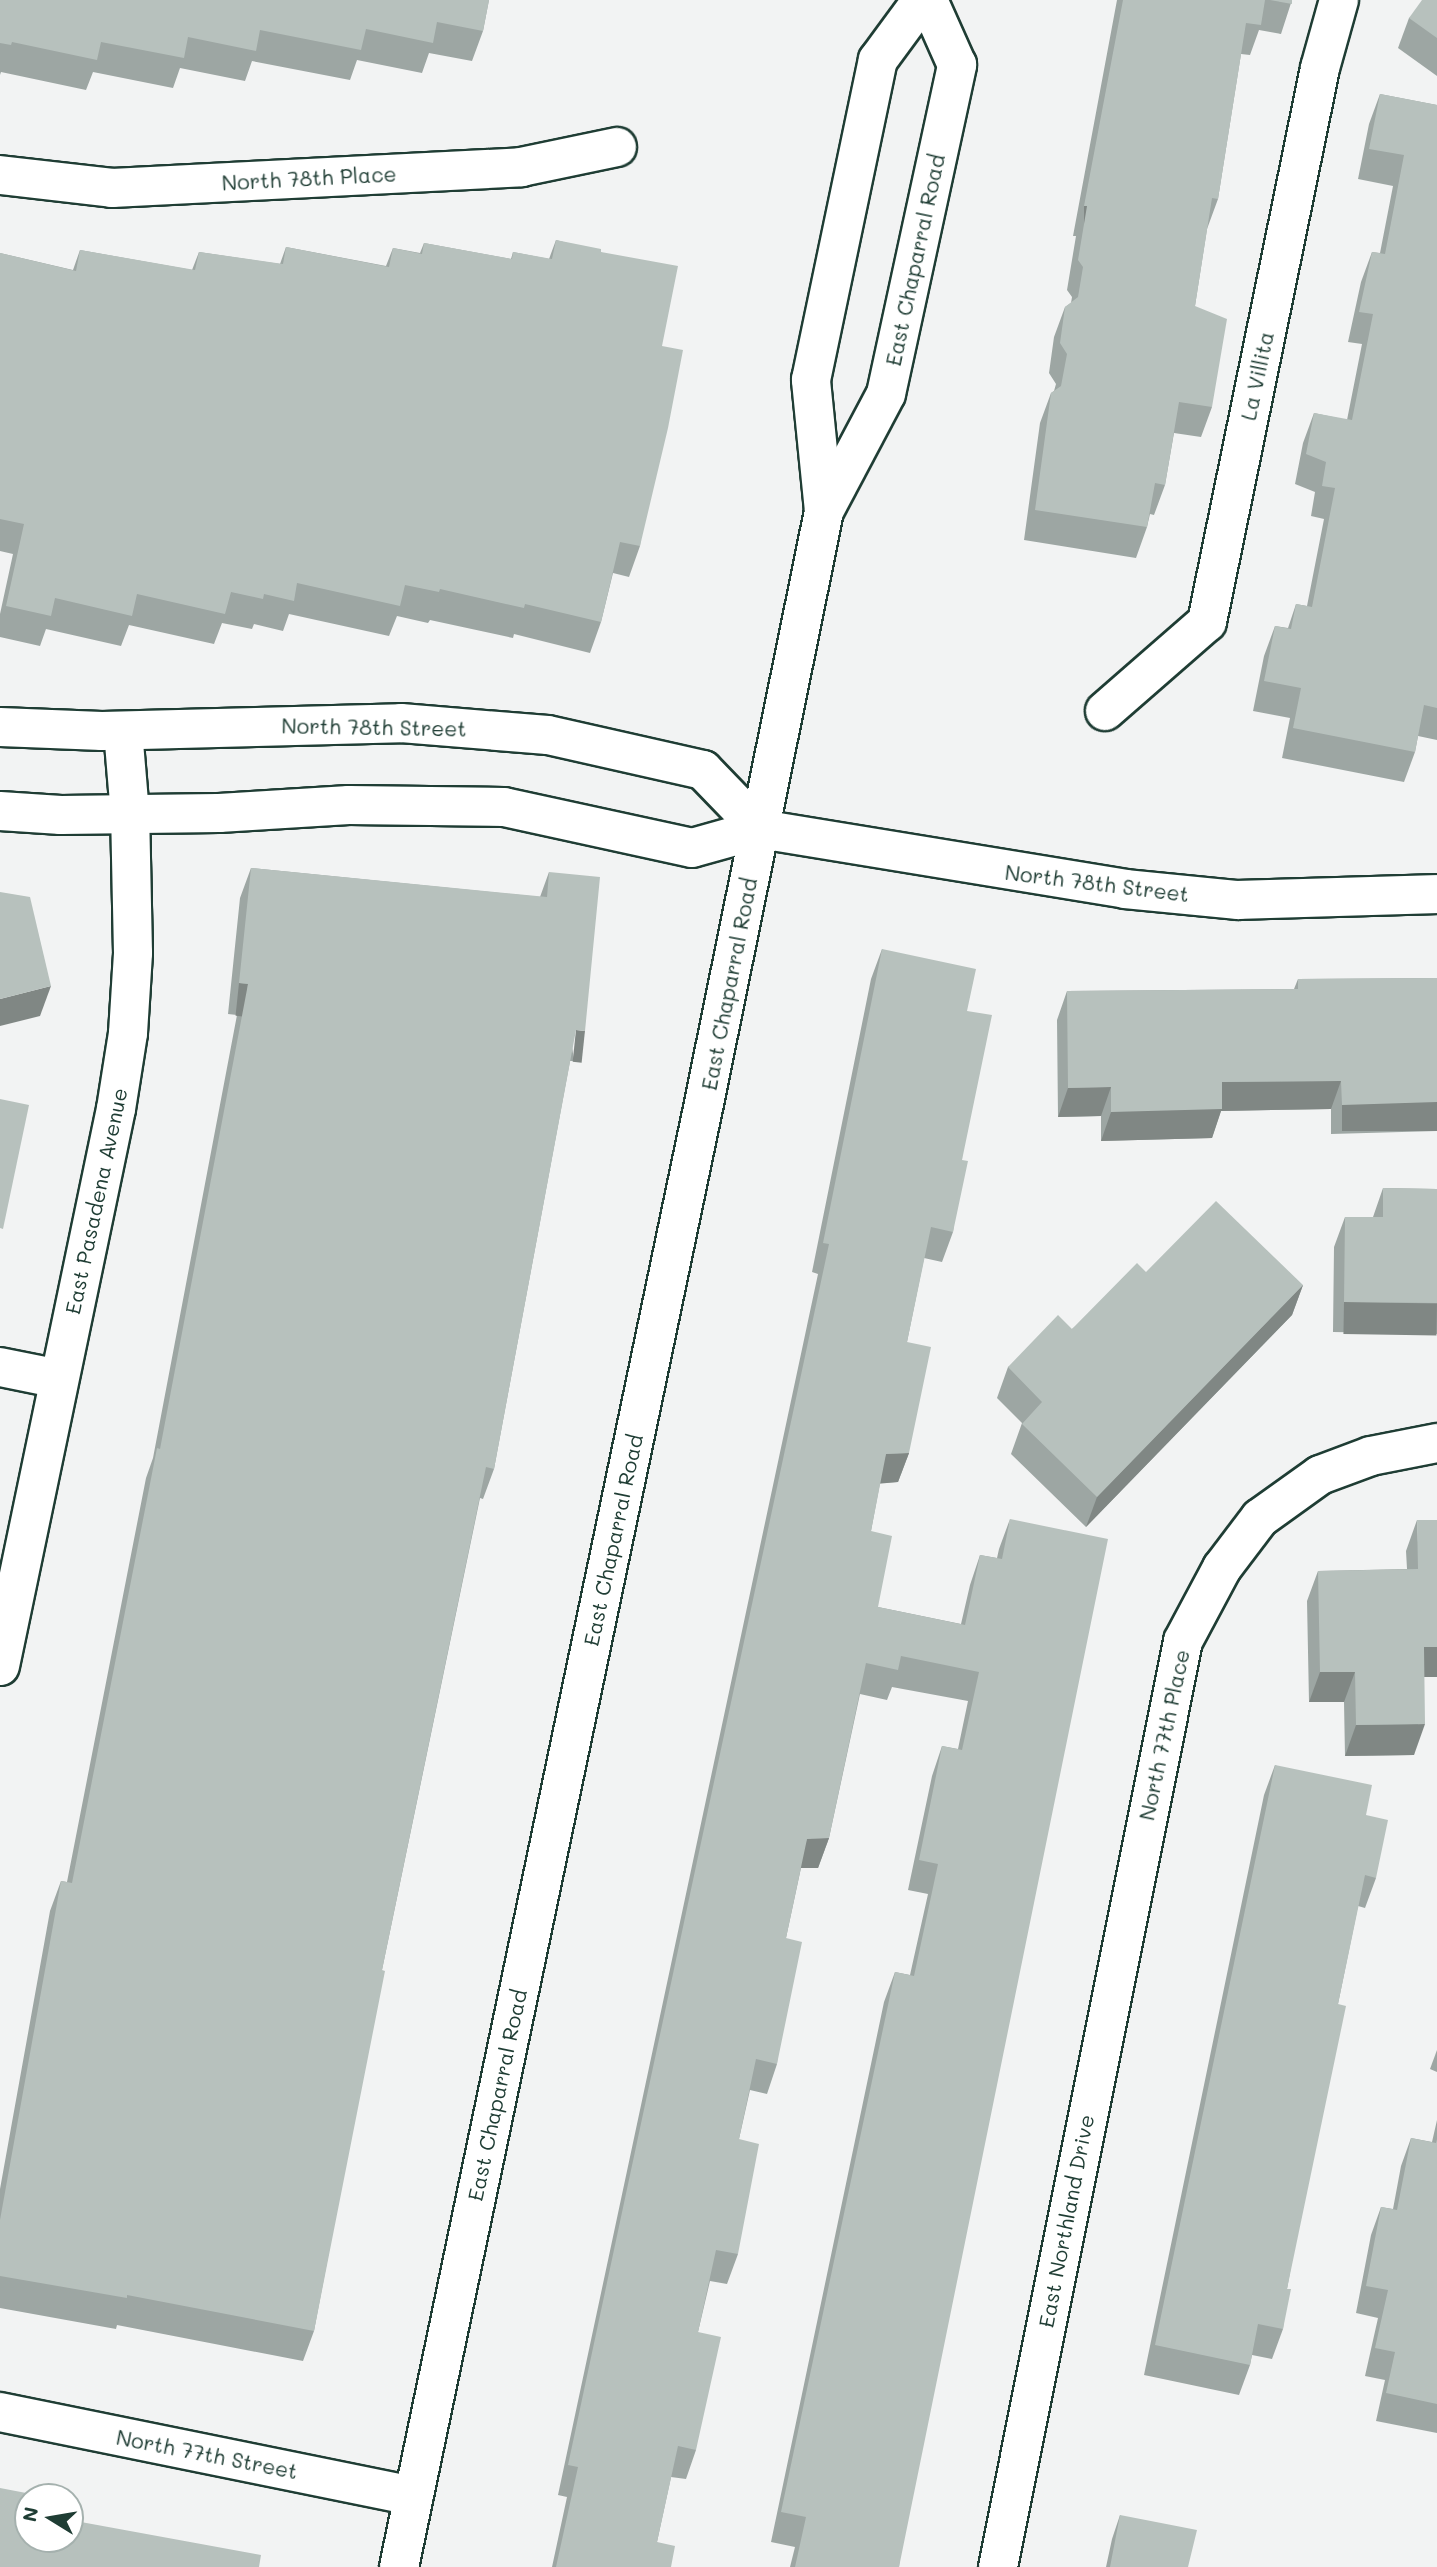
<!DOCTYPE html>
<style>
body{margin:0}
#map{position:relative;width:1437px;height:2567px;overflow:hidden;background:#f2f3f3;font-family:Mali,sans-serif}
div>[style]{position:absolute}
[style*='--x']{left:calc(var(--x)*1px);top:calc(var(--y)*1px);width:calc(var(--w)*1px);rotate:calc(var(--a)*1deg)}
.roads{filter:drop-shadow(2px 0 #1f3d34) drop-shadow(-2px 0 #1f3d34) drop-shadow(0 2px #1f3d34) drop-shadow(0 -2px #1f3d34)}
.street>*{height:38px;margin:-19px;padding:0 19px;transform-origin:19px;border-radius:19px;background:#fff}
.secondary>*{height:38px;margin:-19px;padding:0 19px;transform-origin:19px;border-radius:19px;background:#fff}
.wall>*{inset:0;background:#9da6a3}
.shaded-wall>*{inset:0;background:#808784;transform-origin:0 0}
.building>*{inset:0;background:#b7c1bd}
span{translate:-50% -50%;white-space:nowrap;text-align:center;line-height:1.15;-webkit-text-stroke:5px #fff;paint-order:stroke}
.street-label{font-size:21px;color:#1f3d34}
.north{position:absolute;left:14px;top:2483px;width:70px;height:70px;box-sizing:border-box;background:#fff;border:2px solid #a5b1ae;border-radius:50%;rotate:281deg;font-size:19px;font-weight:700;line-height:28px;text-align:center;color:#1f3d34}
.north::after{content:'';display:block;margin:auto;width:24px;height:32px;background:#1f3d34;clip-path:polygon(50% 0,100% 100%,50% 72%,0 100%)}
</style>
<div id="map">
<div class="roads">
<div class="street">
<i style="--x:0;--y:175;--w:113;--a:6.6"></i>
<i style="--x:112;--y:188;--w:410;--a:-2.9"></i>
<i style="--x:521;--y:167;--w:98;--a:-11.8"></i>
<i style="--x:1105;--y:711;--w:135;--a:-41.1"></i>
<i style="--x:1207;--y:622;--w:565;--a:-78.47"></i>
<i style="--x:1320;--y:68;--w:71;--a:-74.4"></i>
<i style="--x:0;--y:727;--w:102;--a:2.2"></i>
<i style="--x:102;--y:731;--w:299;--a:-1.5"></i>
<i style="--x:401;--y:723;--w:147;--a:4.7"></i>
<i style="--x:548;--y:735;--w:159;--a:12.7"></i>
<i style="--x:703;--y:770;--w:82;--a:46"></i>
<i style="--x:0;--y:811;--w:61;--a:3.8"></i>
<i style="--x:61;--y:815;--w:158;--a:-0.7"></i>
<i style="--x:219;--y:813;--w:130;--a:-3.5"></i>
<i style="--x:349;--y:805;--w:155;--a:0.7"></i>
<i style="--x:504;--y:807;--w:192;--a:12.3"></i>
<i style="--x:692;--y:848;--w:71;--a:-15.6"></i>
<i style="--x:760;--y:829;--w:370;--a:9.3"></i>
<i style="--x:1125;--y:889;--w:114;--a:5.6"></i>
<i style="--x:1238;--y:900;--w:199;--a:-1.7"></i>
<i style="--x:0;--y:1367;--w:60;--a:11.5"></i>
<i style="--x:0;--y:1666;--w:569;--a:-78.24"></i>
<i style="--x:116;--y:1109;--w:77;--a:-81"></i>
<i style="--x:128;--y:1033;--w:80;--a:-86.4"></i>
<i style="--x:133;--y:953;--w:139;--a:-91.2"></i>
<i style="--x:130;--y:814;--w:83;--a:-94.8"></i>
<i style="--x:0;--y:2412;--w:422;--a:11.5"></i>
<i style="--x:998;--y:2567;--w:944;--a:-78.7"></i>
<i style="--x:1183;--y:1641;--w:83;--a:-61.9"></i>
<i style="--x:1222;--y:1568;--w:63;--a:-52.8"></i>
<i style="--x:1260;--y:1518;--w:74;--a:-35.6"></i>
<i style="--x:1320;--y:1475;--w:54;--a:-20.4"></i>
<i style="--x:1371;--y:1456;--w:67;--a:-11.1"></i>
</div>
<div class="secondary">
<i style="--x:824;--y:511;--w:132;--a:-62.1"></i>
<i style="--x:886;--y:394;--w:337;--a:-77.8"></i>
<i style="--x:957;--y:65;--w:71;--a:-114"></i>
<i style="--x:399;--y:2567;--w:1480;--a:-78.23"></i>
<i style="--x:701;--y:1118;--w:619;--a:-78.54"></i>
<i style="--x:824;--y:511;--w:132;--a:-95.7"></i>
<i style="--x:811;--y:380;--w:327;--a:-78.2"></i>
<i style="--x:878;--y:60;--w:74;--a:-53.7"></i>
</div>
</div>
<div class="wall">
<i style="clip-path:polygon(0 0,489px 0,483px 31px,472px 61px,429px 53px,422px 73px,357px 60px,350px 80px,252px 61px,245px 81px,180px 68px,173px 88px,93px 72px,86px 90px,1px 72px,0 75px)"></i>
<i style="clip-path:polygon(1117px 0,1292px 0,1281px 34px,1259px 30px,1250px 55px,1241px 54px,1218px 199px,1207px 229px,1195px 306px,1212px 407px,1201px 437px,1174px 433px,1165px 485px,1154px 515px,1150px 514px,1147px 527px,1136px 558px,1024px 540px,1040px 423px,1051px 393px,1054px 391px,1056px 384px,1049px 373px,1054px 337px,1065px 307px,1071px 303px,1072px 297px,1067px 290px,1076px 236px,1073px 236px)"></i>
<i style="clip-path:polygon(1437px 0,1437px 76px,1398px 48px,1409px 18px)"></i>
<i style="clip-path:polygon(1380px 94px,1437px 105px,1437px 740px,1418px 736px,1415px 752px,1404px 782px,1282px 758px,1290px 718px,1253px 711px,1264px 656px,1275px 626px,1288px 628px,1296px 604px,1307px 606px,1324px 519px,1311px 516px,1315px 492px,1295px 484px,1303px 443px,1314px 413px,1347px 420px,1362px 344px,1348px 342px,1361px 282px,1372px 252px,1380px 253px,1393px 186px,1358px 179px,1369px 124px)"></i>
<i style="clip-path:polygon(556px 240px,601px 252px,662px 346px,640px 546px,629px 577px,613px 573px,601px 622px,590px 653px,514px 634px,513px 638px,430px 620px,428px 623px,397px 616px,389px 636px,289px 614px,283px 631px,254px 624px,252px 629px,222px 623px,214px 644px,129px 625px,121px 646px,46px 629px,40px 646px,0 637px,0 614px,13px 554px,0 551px,0 253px,73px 270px,80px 250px,192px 270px,199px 252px,280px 264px,286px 247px,386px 266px,393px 248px,420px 253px,424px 243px,511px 259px,513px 252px,549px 259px)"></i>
<i style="clip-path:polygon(251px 868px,540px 897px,549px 872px,574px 1061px,570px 1061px,494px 1469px,483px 1499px,480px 1498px,382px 1970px,314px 2331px,303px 2361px,117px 2325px,116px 2329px,0 2308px,0 2189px,50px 1911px,61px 1881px,67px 1882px,146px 1478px,153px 1458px,237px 1015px,228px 1014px,240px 898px)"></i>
<i style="clip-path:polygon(882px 949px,967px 1011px,962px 1160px,953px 1232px,942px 1262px,924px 1258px,907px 1342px,909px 1453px,898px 1482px,880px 1483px,871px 1531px,878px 1607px,961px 1624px,970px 1585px,980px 1555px,997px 1558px,999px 1549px,1010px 1519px,899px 2567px,790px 2567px,795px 2547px,771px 2542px,884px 2002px,895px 1972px,910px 1975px,928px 1894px,908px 1890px,932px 1776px,942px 1746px,958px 1749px,968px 1701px,892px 1687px,887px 1700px,860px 1694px,829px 1838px,818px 1868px,801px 1868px,786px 1938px,777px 2064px,767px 2094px,750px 2090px,739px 2139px,738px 2254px,727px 2284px,710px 2281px,698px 2332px,696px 2450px,686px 2479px,671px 2477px,657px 2542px,671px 2567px,552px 2567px,567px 2497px,558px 2495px,818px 1274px,812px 1272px,871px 979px)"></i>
<i style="clip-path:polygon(1437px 978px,1437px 1131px,1331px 1134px,1331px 1109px,1221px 1111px,1212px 1138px,1101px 1141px,1101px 1116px,1058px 1117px,1057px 1020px,1067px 991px,1294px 989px,1298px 979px)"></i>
<i style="clip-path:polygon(1383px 1188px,1437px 1189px,1437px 1334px,1333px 1332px,1334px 1247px,1345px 1217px,1373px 1217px)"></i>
<i style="clip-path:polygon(1146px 1272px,1303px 1285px,1292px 1315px,1086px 1527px,1011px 1454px,1022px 1423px,997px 1398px,1008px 1367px,1072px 1329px)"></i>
<i style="clip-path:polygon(1417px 1520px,1424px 1677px,1414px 1755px,1345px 1756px,1344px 1702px,1309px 1702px,1307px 1601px,1318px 1571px,1407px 1569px,1406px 1551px)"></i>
<i style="clip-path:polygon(1275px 1765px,1366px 1815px,1376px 1878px,1365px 1908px,1358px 1906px,1338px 2004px,1287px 2289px,1283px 2329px,1272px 2359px,1252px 2355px,1250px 2365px,1239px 2395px,1144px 2375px,1264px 1795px)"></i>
<i style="clip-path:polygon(1437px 2050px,1437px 2072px,1430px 2069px)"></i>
<i style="clip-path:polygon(1437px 2120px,1437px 2433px,1376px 2421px,1385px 2380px,1365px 2376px,1378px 2318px,1356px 2313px,1371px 2235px,1381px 2207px,1393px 2209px,1401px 2166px,1411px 2138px,1432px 2142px)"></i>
<i style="clip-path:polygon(1120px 2515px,1188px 2567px,1190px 2567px,1106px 2567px,1112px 2539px)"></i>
</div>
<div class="shaded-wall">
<i style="left:1084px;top:206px;width:3px;height:32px"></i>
<i style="left:239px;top:983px;width:9px;height:33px;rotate:6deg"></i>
<i style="clip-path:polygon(51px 986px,40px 1016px,0 1026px,0 999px)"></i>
<i style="left:576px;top:1030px;width:9px;height:32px;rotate:6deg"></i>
<i style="clip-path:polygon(1341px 1081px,1331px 1109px,1221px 1111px,1212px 1138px,1101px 1141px,1111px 1112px,1222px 1082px)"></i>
<i style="clip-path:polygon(1111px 1087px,1101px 1116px,1058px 1117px,1068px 1088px)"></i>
<i style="left:1437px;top:1102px;width:29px;height:95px;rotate:90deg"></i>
<i style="clip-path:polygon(1303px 1285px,1292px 1315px,1086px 1527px,1097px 1497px)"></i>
<i style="left:1344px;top:1302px;width:93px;height:32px;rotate:1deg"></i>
<i style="clip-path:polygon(909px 1453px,898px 1482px,876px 1484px,886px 1454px)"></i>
<i style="clip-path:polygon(1424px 1647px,1437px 1647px,1437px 1677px,1413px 1677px)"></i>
<i style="clip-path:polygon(1320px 1672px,1355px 1672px,1344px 1702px,1309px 1702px)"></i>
<i style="clip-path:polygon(1425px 1724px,1414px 1755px,1345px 1756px,1356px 1725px)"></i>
<i style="clip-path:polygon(829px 1838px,818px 1868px,797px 1868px,807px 1839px)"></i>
</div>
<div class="building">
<i style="clip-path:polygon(0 0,489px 0,483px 31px,437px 22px,433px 43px,366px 29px,361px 50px,260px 30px,256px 51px,188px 37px,184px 58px,101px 42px,97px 60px,12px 42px,11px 45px,0 43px)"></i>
<i style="clip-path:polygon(1123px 0,1265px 0,1261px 25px,1246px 23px,1218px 199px,1212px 198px,1195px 306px,1227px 319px,1212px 407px,1179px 402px,1165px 485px,1155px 483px,1147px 527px,1035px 510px,1051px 393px,1061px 386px,1067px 354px,1060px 343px,1065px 307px,1078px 297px,1083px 267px,1078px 260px,1087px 206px,1084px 206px)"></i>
<i style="clip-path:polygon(1270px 0,1292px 0,1292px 4px)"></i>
<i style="clip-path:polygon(1422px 0,1437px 0,1437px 38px,1409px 18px)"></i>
<i style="clip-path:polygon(1380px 94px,1437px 105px,1437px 708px,1424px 705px,1415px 752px,1293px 728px,1301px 688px,1264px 681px,1275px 626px,1291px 629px,1296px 604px,1312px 607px,1335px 488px,1322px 486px,1326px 462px,1306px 454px,1314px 413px,1352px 420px,1373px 314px,1359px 312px,1372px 252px,1385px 254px,1404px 155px,1369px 149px)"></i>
<i style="clip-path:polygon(556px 240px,601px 249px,601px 252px,678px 266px,662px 346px,683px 350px,668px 428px,640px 546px,620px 542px,601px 622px,525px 604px,524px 608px,440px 589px,439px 592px,405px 585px,400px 606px,297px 583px,294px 601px,264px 594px,263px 599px,231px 592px,225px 614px,137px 594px,132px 616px,55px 598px,51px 616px,6px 606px,24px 524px,0 519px,0 253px,76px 271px,80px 250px,195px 270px,199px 252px,283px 264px,286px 247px,389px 267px,393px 248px,422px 254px,424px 243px,512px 259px,513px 252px,552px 259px)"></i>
<i style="clip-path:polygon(251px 868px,547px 897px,549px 872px,600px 877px,585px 1031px,576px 1030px,494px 1469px,486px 1467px,382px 1970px,385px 1971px,314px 2331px,127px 2295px,127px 2298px,0 2276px,0 2220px,61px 1881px,72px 1883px,157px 1448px,160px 1449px,248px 984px,239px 983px)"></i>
<i style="clip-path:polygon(0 892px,30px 897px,51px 986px,0 999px)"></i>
<i style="clip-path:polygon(882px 949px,976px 969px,967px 1011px,992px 1015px,962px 1160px,968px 1161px,953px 1232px,931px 1227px,907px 1342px,931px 1347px,909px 1453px,886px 1454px,871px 1531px,892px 1536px,878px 1607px,965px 1625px,980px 1555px,1002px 1559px,1010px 1519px,1108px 1539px,899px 2567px,795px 2567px,806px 2517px,781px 2512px,895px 1972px,914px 1976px,938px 1864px,919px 1860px,942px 1746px,962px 1750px,979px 1672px,901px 1656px,898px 1670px,866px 1663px,829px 1838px,807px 1839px,786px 1938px,802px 1942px,777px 2064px,756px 2059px,739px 2139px,759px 2144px,738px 2254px,716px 2250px,698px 2332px,721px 2337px,696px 2450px,678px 2446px,657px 2542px,675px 2546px,671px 2567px,556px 2567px,578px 2467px,568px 2465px,829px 1244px,823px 1243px)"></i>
<i style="clip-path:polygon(1437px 978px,1437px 1102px,1342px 1105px,1341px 1081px,1222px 1082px,1222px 1109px,1111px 1112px,1111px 1087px,1068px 1088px,1067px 991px,1298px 989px,1298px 979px)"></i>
<i style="clip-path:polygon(0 1099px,29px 1105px,3px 1229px,0 1228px)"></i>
<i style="clip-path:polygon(1383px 1188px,1437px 1189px,1437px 1303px,1344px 1302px,1345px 1217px,1383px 1217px)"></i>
<i style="clip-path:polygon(1216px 1201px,1303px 1285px,1097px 1497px,1022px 1424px,1042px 1402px,1008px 1367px,1058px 1315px,1072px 1329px,1137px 1263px,1146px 1272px)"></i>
<i style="clip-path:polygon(1417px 1520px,1437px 1520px,1437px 1647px,1424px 1647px,1425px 1724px,1356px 1725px,1355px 1672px,1320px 1672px,1318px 1571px,1418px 1569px)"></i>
<i style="clip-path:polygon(1275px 1765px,1372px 1785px,1366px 1815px,1388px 1820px,1376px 1878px,1365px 1875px,1338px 2004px,1346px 2006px,1287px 2289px,1291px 2289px,1283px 2329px,1258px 2324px,1250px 2365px,1155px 2345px)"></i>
<i style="clip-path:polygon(1411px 2138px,1436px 2143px,1437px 2139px,1437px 2404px,1386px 2393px,1395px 2352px,1375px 2348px,1388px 2290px,1366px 2286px,1381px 2207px,1397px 2210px)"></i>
<i style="clip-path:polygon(0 2488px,47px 2497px,28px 2497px,28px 2539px,70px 2539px,70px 2520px,261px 2555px,259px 2567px,0 2567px)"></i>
<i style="clip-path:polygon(1120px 2515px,1197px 2530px,1188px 2567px,1190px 2567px,1110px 2567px)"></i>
</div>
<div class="street-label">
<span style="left:309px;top:178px;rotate:-3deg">North 78th Place</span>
<span style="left:915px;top:260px;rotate:-78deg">East Chaparral Road</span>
<span style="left:1257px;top:376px;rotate:-78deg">La Villita</span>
<span style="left:374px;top:727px;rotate:1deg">North 78th Street</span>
<span style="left:1097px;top:883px;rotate:7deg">North 78th Street</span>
<span style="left:729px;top:984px;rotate:-79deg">East Chaparral Road</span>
<span style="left:96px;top:1201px;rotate:-78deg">East Pasadena Avenue</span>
<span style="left:613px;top:1540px;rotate:-78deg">East Chaparral Road</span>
<span style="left:1164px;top:1735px;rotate:-78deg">North 77th Place</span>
<span style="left:497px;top:2095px;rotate:-78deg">East Chaparral Road</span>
<span style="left:1066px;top:2221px;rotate:-79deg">East Northland Drive</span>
<span style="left:207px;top:2454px;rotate:11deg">North 77th Street</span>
</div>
<div class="north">N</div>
</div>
